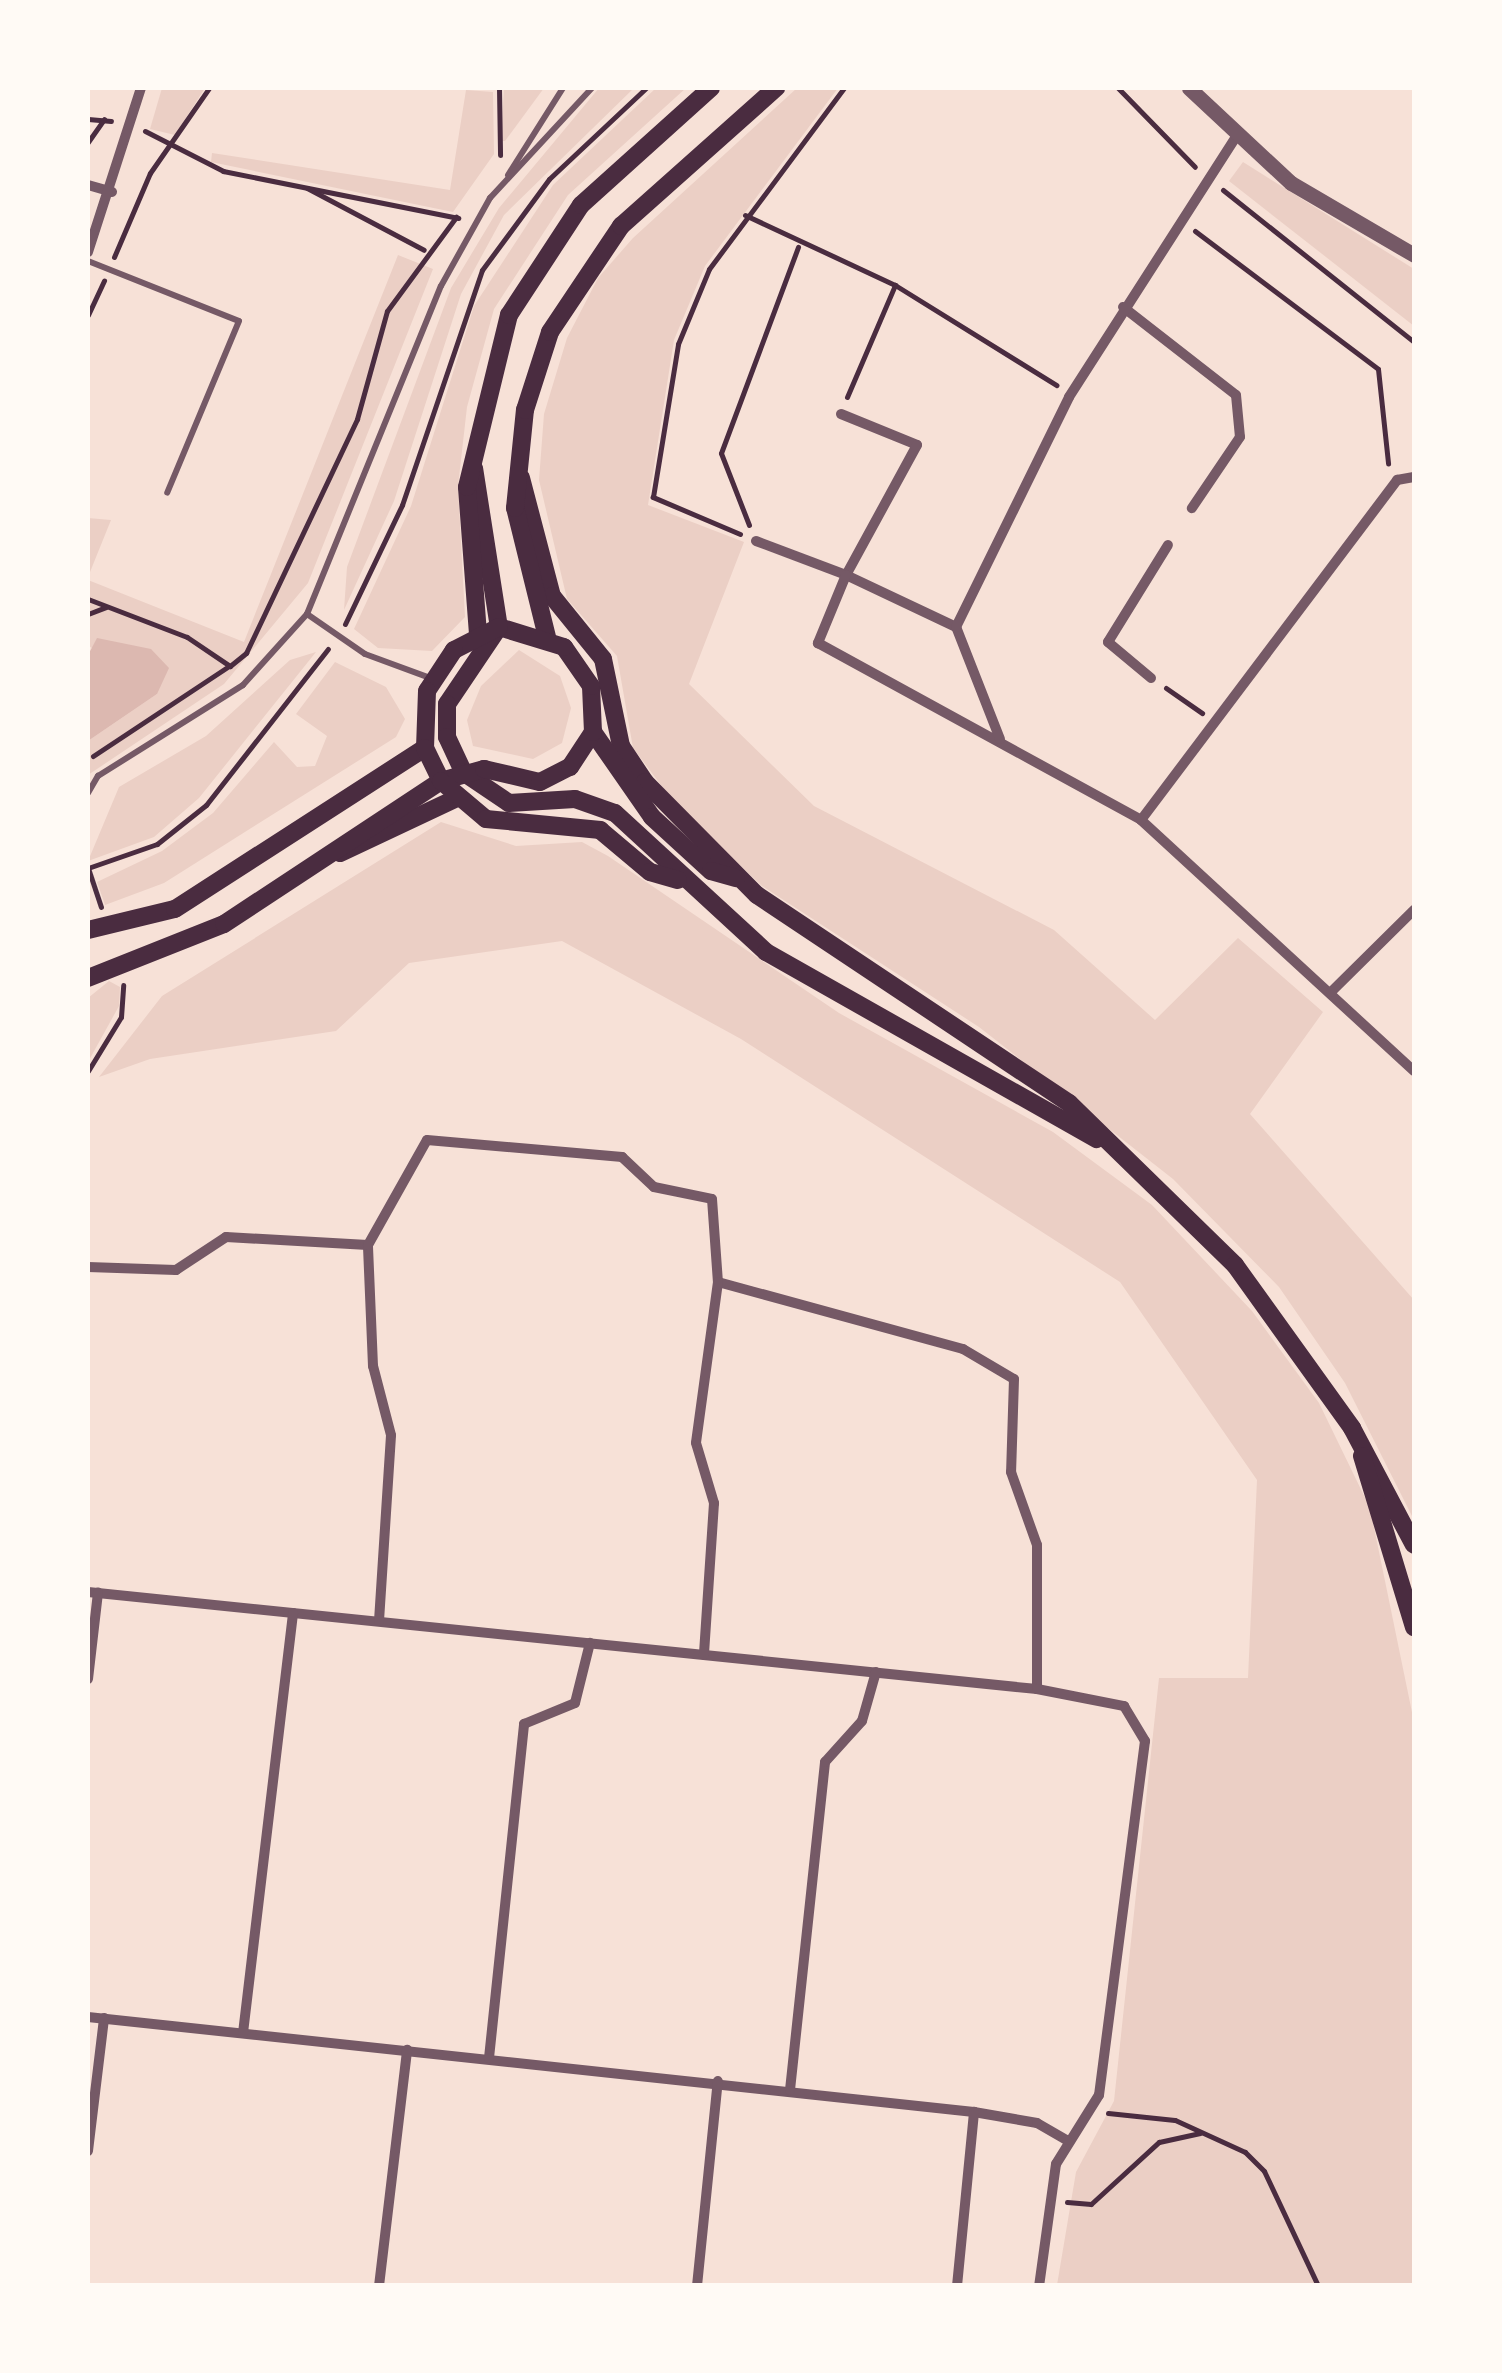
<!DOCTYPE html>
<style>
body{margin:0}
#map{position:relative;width:1502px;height:2373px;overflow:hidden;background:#f7e1d7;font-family:Rubik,sans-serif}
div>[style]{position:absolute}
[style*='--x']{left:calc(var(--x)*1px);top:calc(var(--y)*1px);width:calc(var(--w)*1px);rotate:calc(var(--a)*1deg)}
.green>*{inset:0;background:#ebcfc5}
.water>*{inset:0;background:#dcb8b0}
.path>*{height:5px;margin:-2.5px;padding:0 2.5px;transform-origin:2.5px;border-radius:2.5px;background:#4a2c40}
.service>*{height:6px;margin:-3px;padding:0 3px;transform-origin:3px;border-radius:3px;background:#755966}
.minor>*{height:10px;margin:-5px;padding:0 5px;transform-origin:5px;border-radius:5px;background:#755966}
.tertiary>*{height:15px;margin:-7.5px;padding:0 7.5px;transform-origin:7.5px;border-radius:7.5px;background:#755966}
.secondary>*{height:18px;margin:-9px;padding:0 9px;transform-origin:9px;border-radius:9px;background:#4a2c40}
span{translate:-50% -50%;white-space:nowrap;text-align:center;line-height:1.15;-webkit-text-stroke:8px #fffaf5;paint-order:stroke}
.frame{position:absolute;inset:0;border:90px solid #fffaf5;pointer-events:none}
</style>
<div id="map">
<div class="green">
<i style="clip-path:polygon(162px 88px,205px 88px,175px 135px,150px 129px)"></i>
<i style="clip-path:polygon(504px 88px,544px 88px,505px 141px,501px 141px)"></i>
<i style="clip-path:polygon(599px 88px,633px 89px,504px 215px,461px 294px,394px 501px,344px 610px,347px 567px,451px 288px,499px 208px)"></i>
<i style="clip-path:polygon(656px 88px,686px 88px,568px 195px,494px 309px,467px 407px,458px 486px,465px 617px,432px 651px,378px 648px,354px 629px,411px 506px,474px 306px,553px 185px)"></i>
<i style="clip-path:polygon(797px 88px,838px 88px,705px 266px,674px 340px,648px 505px,744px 542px,689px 684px,814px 806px,1054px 930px,1155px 1020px,1238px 938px,1323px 1012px,1250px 1114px,1414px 1300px,1414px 1520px,1345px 1383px,1279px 1287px,1173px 1179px,979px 1027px,762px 886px,676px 805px,633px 748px,617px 656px,567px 599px,539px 480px,544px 414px,567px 338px,598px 278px,633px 238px)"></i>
<i style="clip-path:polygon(466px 90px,493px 92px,494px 154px,453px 212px,211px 162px,212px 153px,450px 190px)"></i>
<i style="clip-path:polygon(1243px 162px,1414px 269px,1414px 326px,1229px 181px)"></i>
<i style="clip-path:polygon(398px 255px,433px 269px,308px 583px,224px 684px,88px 775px,88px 741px,157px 694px,89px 646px,88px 655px,88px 580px,244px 642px)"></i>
<i style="clip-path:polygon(88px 518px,111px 520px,88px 577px)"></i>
<i style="clip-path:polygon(519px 650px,560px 676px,571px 708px,562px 743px,533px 759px,473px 746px,467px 720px,481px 686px)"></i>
<i style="clip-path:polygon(316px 652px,199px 798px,154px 837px,88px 861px,119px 787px,206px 736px,290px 660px)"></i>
<i style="clip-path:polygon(335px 662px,386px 687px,405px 719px,396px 737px,164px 883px,105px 905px,97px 882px,162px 851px,213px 813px,274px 742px,297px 767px,315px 766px,327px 736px,296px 714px)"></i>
<i style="clip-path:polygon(441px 822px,516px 846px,582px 842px,608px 856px,839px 1013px,1053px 1132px,1152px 1205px,1252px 1311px,1319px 1403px,1370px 1508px,1414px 1722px,1414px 2285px,1057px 2285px,1076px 2172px,1114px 2101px,1159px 1678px,1248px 1678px,1257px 1480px,1120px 1282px,741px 1039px,562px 941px,409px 963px,336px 1031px,150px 1059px,99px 1077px,162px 996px)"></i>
<i style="clip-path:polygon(109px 981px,120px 987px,119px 1006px,88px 1062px,88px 998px)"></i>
</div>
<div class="water">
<i style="clip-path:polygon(97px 638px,151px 649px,169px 668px,157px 694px,88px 741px,88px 655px)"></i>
</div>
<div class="path">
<i style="--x:499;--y:88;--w:67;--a:89.1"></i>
<i style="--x:1118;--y:88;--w:110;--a:45.7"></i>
<i style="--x:88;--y:119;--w:23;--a:5"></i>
<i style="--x:145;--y:131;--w:88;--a:27.1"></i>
<i style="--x:223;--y:171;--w:240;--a:11.3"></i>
<i style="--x:88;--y:142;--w:28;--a:-55"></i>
<i style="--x:307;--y:188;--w:132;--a:27.9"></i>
<i style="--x:1223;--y:190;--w:244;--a:38.5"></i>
<i style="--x:745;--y:215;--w:166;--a:25"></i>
<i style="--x:895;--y:285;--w:190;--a:31.8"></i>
<i style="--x:1195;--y:231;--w:229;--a:37"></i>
<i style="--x:1378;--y:369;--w:95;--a:83.9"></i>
<i style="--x:114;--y:257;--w:91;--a:-66.8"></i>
<i style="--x:150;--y:173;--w:103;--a:-55.2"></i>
<i style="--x:88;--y:315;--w:38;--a:-65"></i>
<i style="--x:847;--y:397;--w:122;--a:-66.8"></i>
<i style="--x:749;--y:525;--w:77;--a:-111.3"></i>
<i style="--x:721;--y:453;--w:220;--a:-69.5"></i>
<i style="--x:740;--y:534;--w:95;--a:-157"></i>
<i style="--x:653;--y:497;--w:155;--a:-80.7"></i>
<i style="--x:678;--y:344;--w:81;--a:-67.5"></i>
<i style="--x:709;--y:269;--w:226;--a:-53.3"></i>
<i style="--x:88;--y:599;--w:106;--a:21"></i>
<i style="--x:187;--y:637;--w:52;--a:34"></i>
<i style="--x:230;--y:666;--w:21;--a:-39"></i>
<i style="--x:246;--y:653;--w:259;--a:-64.6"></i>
<i style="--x:357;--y:419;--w:112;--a:-74.5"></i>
<i style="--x:387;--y:311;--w:117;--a:-53.7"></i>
<i style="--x:88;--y:614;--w:19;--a:-21"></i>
<i style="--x:345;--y:624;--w:132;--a:-64.4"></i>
<i style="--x:402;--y:505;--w:248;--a:-71.2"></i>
<i style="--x:482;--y:270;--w:113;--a:-53.6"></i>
<i style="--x:549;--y:179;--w:133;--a:-43.2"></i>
<i style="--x:1166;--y:688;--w:44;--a:34.8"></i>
<i style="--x:93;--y:756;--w:163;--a:-33.5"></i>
<i style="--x:88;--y:868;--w:73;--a:-19.2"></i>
<i style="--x:157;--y:844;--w:63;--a:-38.5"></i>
<i style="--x:206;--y:805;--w:198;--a:-52"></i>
<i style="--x:88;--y:868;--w:41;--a:71.6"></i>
<i style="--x:88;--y:1071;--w:63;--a:-58.6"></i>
<i style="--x:121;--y:1017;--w:32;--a:-86"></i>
<i style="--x:1108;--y:2113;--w:67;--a:6"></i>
<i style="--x:1175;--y:2120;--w:77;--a:24.6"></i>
<i style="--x:1245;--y:2152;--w:27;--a:45"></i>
<i style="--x:1264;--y:2171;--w:127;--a:64.8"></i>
<i style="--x:1067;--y:2202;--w:24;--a:5"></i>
<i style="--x:1091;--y:2204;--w:92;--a:-42.4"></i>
<i style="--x:1159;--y:2142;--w:42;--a:-12.4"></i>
</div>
<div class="service">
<i style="--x:508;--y:175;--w:103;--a:-57.7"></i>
<i style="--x:88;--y:261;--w:162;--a:21.7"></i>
<i style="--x:239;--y:321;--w:186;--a:112.7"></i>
<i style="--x:307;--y:614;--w:70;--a:34.6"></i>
<i style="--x:365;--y:654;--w:72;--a:20.2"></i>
<i style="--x:88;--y:793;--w:20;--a:-60"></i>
<i style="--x:98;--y:776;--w:171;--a:-32.1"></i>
<i style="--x:243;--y:685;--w:96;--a:-48"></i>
<i style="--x:307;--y:614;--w:354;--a:-67.8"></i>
<i style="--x:441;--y:286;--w:101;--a:-60.9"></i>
<i style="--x:490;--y:198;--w:150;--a:-47.2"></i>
</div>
<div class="minor">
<i style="--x:88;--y:185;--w:25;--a:16"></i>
<i style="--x:88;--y:252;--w:172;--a:-72.1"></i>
<i style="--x:1123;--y:307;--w:143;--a:37.9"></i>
<i style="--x:1236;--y:395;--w:42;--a:84.6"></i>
<i style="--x:1240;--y:437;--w:86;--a:124.1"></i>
<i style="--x:841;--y:414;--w:82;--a:22.2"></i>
<i style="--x:917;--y:445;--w:148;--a:118.6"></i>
<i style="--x:846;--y:575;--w:122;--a:25.3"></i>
<i style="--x:756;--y:541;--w:96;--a:20.7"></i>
<i style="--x:846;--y:575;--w:74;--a:112.4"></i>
<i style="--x:818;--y:643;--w:368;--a:28.7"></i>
<i style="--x:1141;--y:820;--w:371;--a:42.6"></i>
<i style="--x:1151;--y:678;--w:56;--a:-140.1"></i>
<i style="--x:1108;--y:642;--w:114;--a:-58.3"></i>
<i style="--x:1000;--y:739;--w:120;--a:-111.4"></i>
<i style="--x:956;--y:627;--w:256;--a:-63.8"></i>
<i style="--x:1069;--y:397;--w:308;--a:-57.3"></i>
<i style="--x:1141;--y:820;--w:426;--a:-53"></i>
<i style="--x:1397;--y:480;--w:17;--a:-10"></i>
<i style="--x:1331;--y:992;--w:117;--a:-44.7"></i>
<i style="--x:88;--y:1267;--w:88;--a:2"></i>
<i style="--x:176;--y:1270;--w:60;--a:-33.4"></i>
<i style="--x:226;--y:1237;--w:142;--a:3.2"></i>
<i style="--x:718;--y:1282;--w:254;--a:15.3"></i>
<i style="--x:963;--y:1349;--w:59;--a:30.5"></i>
<i style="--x:1014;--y:1379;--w:93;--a:91.8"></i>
<i style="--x:1011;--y:1472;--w:77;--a:70.4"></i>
<i style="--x:1037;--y:1545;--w:144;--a:90"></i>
<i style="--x:88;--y:1592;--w:954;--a:5.84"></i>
<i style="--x:1037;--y:1689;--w:89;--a:11.1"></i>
<i style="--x:1124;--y:1706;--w:41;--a:59"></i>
<i style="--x:1145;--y:1741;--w:357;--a:97.4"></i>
<i style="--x:1099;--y:2095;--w:81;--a:121.9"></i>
<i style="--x:1056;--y:2164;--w:123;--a:97.9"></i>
<i style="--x:379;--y:1621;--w:186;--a:-86.3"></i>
<i style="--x:391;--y:1435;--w:71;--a:-104.6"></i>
<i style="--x:373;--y:1366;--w:121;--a:-92.4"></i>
<i style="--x:368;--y:1245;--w:120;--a:-60.7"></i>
<i style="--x:427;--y:1140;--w:196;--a:5"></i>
<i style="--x:622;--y:1157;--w:44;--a:43.2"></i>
<i style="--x:654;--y:1187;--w:59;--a:11.7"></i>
<i style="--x:712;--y:1199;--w:83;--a:85.9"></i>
<i style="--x:718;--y:1282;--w:162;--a:97.8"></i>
<i style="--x:696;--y:1443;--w:63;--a:73.3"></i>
<i style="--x:714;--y:1503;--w:152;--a:93.8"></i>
<i style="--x:88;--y:1679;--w:87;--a:-83.4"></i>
<i style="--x:88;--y:2017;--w:891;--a:6.12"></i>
<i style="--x:974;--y:2112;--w:64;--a:9.9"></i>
<i style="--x:1037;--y:2123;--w:34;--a:30"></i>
<i style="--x:243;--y:2033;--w:423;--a:-83.2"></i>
<i style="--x:489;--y:2058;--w:336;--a:-84"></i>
<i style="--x:524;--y:1724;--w:55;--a:-22.4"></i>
<i style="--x:575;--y:1703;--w:62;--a:-76"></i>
<i style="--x:790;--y:2090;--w:330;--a:-83.9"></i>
<i style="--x:825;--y:1762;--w:55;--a:-47.9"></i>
<i style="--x:862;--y:1721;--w:51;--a:-74.1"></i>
<i style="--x:88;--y:2151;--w:134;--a:-83.1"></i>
<i style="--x:379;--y:2286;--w:238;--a:-83.2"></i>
<i style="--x:697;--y:2286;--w:206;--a:-84.2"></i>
<i style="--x:957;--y:2286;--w:175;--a:-84.4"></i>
</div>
<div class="tertiary">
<i style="--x:1189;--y:88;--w:139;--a:43"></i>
<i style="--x:1291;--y:183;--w:143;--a:30.3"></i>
</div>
<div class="secondary">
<i style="--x:474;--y:468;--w:161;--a:81.1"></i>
<i style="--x:499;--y:627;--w:93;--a:124"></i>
<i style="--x:447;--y:704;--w:33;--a:90"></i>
<i style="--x:447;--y:737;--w:38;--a:65"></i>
<i style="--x:463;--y:772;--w:55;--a:34"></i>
<i style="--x:509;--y:803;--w:66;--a:-3.5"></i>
<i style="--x:575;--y:799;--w:42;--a:19.3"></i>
<i style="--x:615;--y:813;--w:205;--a:42.6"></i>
<i style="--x:766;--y:952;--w:380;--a:29.5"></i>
<i style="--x:521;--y:478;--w:122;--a:75.3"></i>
<i style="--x:552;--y:596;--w:81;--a:51"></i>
<i style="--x:603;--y:659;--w:89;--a:78.3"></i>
<i style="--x:621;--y:746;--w:43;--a:56.3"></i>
<i style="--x:645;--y:782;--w:159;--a:45.3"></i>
<i style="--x:757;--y:895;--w:375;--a:33.7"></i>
<i style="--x:1069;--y:1103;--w:232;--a:44.3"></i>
<i style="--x:1235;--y:1265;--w:201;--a:54.3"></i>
<i style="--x:1352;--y:1428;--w:132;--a:62.1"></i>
<i style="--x:478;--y:634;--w:147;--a:-94.3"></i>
<i style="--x:467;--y:487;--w:177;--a:-76.3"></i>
<i style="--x:509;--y:315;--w:131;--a:-56.8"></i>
<i style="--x:581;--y:205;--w:175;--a:-42"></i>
<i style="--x:547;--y:637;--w:133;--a:-103.9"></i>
<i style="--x:515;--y:508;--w:99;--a:-84.2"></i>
<i style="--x:525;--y:410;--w:82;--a:-72.2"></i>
<i style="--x:550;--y:332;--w:128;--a:-56.2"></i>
<i style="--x:621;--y:226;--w:208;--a:-41.7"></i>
<i style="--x:593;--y:732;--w:103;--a:55.2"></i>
<i style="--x:652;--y:817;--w:80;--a:42.5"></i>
<i style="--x:711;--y:871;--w:26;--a:16"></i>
<i style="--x:340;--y:853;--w:129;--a:-25.2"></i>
<i style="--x:88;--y:930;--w:89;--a:-13.6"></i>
<i style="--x:175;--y:909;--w:297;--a:-32.8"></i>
<i style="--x:88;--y:978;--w:146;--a:-21.7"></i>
<i style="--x:224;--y:924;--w:260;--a:-33.4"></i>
<i style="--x:441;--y:781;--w:45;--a:-15.6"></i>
<i style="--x:484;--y:769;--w:57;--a:13.1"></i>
<i style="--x:540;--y:782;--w:34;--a:-27"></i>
<i style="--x:570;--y:767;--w:42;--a:-56.7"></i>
<i style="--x:593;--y:732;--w:46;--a:-92.5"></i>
<i style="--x:591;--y:686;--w:47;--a:-124.7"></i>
<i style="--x:564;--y:647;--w:68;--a:-162.9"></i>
<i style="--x:499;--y:627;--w:51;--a:152.9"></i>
<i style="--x:454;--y:650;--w:49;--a:123.4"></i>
<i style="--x:427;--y:691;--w:57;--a:92"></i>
<i style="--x:425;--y:748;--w:37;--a:64"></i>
<i style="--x:441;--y:781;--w:59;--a:40.2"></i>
<i style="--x:486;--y:819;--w:115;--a:5.5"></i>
<i style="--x:600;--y:830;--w:65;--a:40"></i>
<i style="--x:650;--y:872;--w:29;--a:16"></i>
<i style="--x:1362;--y:1456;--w:179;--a:73.1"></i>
</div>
<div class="frame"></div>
</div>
